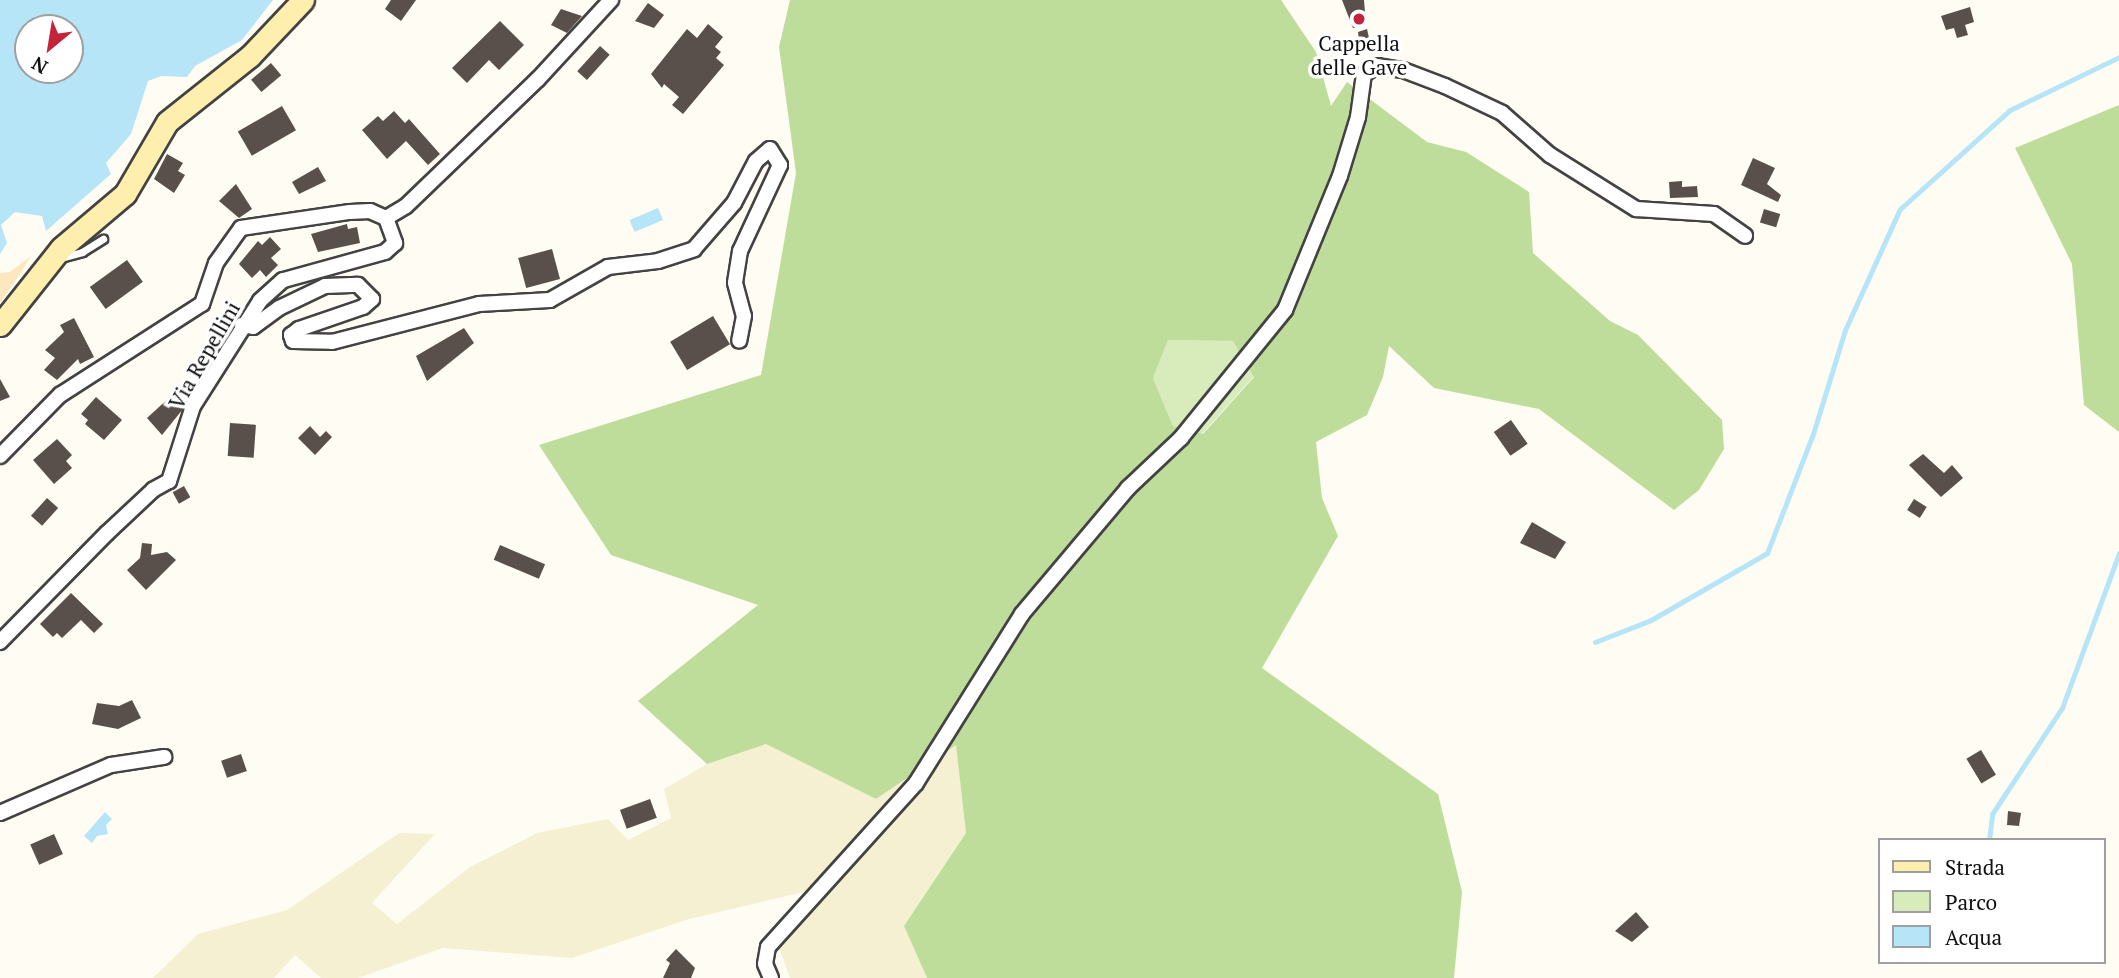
<!DOCTYPE html>
<style>
body{margin:0}
#map{position:relative;width:2119px;height:978px;overflow:hidden;background:#fffcf3;font-family:"PT Serif",serif}
div>[style]{position:absolute}
[style*='--x']{left:calc(var(--x)*1px);top:calc(var(--y)*1px);width:calc(var(--w)*1px);rotate:calc(var(--a)*1deg)}
.farmland>*{inset:0;background:#f6f0d2}
.green>*{inset:0;background:#d8ebbb}
.forest>*{inset:0;background:#bedc9a}
.sand>*{inset:0;background:#fce8be}
.water>*{inset:0;background:#b6e5f8;transform-origin:0 0}
.stream>*{height:5px;margin:-2.5px;padding:0 2.5px;transform-origin:2.5px;border-radius:2.5px;background:#b6e5f8}
.building>*{inset:0;background:#59504c;transform-origin:0 0}
.roads{filter:drop-shadow(2px 0 #434343) drop-shadow(-2px 0 #434343) drop-shadow(0 2px #434343) drop-shadow(0 -2px #434343)}
.service>*{height:7px;margin:-3.5px;padding:0 3.5px;transform-origin:3.5px;border-radius:3.5px;background:#fff}
.minor>*{height:14px;margin:-7px;padding:0 7px;transform-origin:7px;border-radius:7px;background:#fff}
.secondary>*{height:21px;margin:-10.5px;padding:0 10.5px;transform-origin:10.5px;border-radius:10.5px;background:#ffefae}
.dots>*{width:19px;height:19px;translate:-50% -50%;box-sizing:border-box;border:4px solid #fff;border-radius:50%}
span{translate:-50% -50%;white-space:nowrap;text-align:center;line-height:1.15;-webkit-text-stroke:7px #fff;paint-order:stroke}
.poi-label{font-size:21px;color:#101010}
.street-label{font-size:21px;color:#101010}
.legend{position:absolute;left:1878px;top:838px;width:228px;height:126px;box-sizing:border-box;background:#fff;border:2px solid #9f9f9f;margin:0;padding:9px 12px;list-style:none;font-size:21px;color:#101010}
.legend li{display:flex;align-items:center;gap:14px;height:35px}
.legend b{width:35px;border:2px solid #9f9f9f}
.north{position:absolute;left:14px;top:14px;width:70px;height:70px;box-sizing:border-box;background:#fff;border:2px solid #9f9f9f;border-radius:50%;rotate:210deg;font-size:19px;font-weight:700;line-height:28px;text-align:center;color:#101010}
.north::after{content:'';display:block;margin:auto;width:24px;height:32px;background:#c4243a;clip-path:polygon(50% 0,100% 100%,50% 72%,0 100%)}
</style>
<div id="map">
<div class="farmland">
<i style="clip-path:polygon(766px 744px,876px 799px,956px 744px,966px 833px,904px 926px,927px 978px,790px 978px,779px 948px,811px 912px,804px 892px,689px 919px,572px 958px,443px 948px,358px 978px,321px 978px,295px 955px,274px 978px,153px 978px,198px 934px,287px 910px,399px 833px,435px 834px,372px 903px,397px 924px,470px 867px,537px 833px,608px 819px,628px 840px,671px 818px,664px 789px,707px 764px)"></i>
</div>
<div class="green">
<i style="clip-path:polygon(1168px 340px,1233px 341px,1254px 376px,1202px 434px,1173px 426px,1153px 378px)"></i>
</div>
<div class="forest">
<i style="clip-path:polygon(evenodd,790px 0,1281px 0,1316px 52px,1331px 106px,1347px 82px,1427px 142px,1466px 152px,1529px 192px,1533px 253px,1610px 321px,1638px 335px,1722px 420px,1724px 449px,1699px 490px,1674px 510px,1539px 409px,1434px 388px,1389px 346px,1383px 377px,1367px 415px,1316px 442px,1322px 498px,1338px 536px,1262px 668px,1438px 794px,1462px 892px,1454px 978px,927px 978px,904px 926px,966px 833px,956px 745px,876px 799px,766px 744px,707px 764px,638px 701px,758px 605px,611px 555px,539px 445px,761px 375px,796px 173px,779px 47px,790px 0,1168px 340px,1233px 341px,1254px 377px,1203px 434px,1173px 426px,1153px 378px,1168px 340px)"></i>
<i style="clip-path:polygon(2119px 105px,2119px 432px,2084px 405px,2072px 264px,2015px 148px)"></i>
</div>
<div class="sand">
<i style="clip-path:polygon(31px 256px,16px 280px,0 303px,0 273px,10px 272px)"></i>
</div>
<div class="water">
<i style="clip-path:polygon(evenodd,0 0,273px 0,242px 40px,195px 66px,187px 77px,161px 76px,148px 81px,131px 134px,106px 163px,111px 174px,46px 231px,42px 216px,15px 212px,1px 225px,7px 243px,0 254px,0 0,28px 28px,70px 28px,70px 70px,28px 70px,28px 28px)"></i>
<i style="left:658px;top:208px;width:13px;height:31px;rotate:67deg"></i>
<i style="clip-path:polygon(105px 812px,112px 819px,106px 825px,108px 834px,97px 836px,92px 843px,84px 836px)"></i>
</div>
<div class="stream">
<i style="--x:1595;--y:642;--w:60;--a:-21.4"></i>
<i style="--x:1651;--y:620;--w:134;--a:-30"></i>
<i style="--x:1767;--y:553;--w:128;--a:-68.9"></i>
<i style="--x:1813;--y:434;--w:109;--a:-72.9"></i>
<i style="--x:1845;--y:330;--w:133;--a:-65.6"></i>
<i style="--x:1900;--y:209;--w:148;--a:-42"></i>
<i style="--x:2010;--y:110;--w:121;--a:-25.9"></i>
<i style="--x:1989;--y:840;--w:26;--a:-83"></i>
<i style="--x:1992;--y:814;--w:127;--a:-56.6"></i>
<i style="--x:2062;--y:708;--w:165;--a:-69.8"></i>
</div>
<div class="building">
<i style="clip-path:polygon(391px 0,416px 0,401px 21px,385px 9px)"></i>
<i style="clip-path:polygon(1342px 0,1364px 0,1366px 25px,1353px 28px)"></i>
<i style="clip-path:polygon(648px 3px,664px 15px,654px 28px,635px 21px)"></i>
<i style="clip-path:polygon(1970px 7px,1974px 22px,1965px 25px,1968px 35px,1957px 38px,1954px 28px,1946px 30px,1941px 16px)"></i>
<i style="clip-path:polygon(561px 9px,582px 16px,567px 33px,551px 25px)"></i>
<i style="clip-path:polygon(500px 21px,524px 45px,499px 70px,489px 60px,467px 83px,452px 68px)"></i>
<i style="clip-path:polygon(708px 24px,723px 37px,715px 47px,721px 52px,716px 58px,724px 65px,683px 114px,672px 105px,679px 97px,664px 84px,662px 88px,651px 74px,687px 29px,697px 38px)"></i>
<i style="clip-path:polygon(1367px 29px,1369px 38px,1359px 40px,1358px 32px)"></i>
<i style="left:600px;top:46px;width:13px;height:34px;rotate:42deg"></i>
<i style="left:271px;top:63px;width:16px;height:26px;rotate:50deg"></i>
<i style="left:282px;top:106px;width:28px;height:51px;rotate:60deg"></i>
<i style="clip-path:polygon(394px 111px,405px 123px,409px 119px,440px 154px,428px 165px,406px 141px,387px 159px,362px 130px,378px 116px,383px 121px)"></i>
<i style="clip-path:polygon(167px 154px,183px 163px,178px 171px,185px 175px,174px 193px,154px 179px)"></i>
<i style="clip-path:polygon(1753px 158px,1775px 168px,1767px 184px,1781px 195px,1778px 202px,1741px 185px)"></i>
<i style="clip-path:polygon(318px 167px,326px 181px,299px 194px,292px 182px)"></i>
<i style="clip-path:polygon(1682px 181px,1682px 187px,1697px 186px,1698px 197px,1670px 198px,1669px 182px)"></i>
<i style="clip-path:polygon(236px 184px,252px 209px,239px 218px,219px 201px)"></i>
<i style="left:1764px;top:209px;width:17px;height:14px;rotate:17deg"></i>
<i style="clip-path:polygon(347px 224px,348px 229px,357px 227px,360px 243px,318px 252px,311px 234px)"></i>
<i style="clip-path:polygon(270px 237px,281px 249px,271px 258px,278px 265px,266px 277px,260px 270px,252px 278px,239px 264px,258px 241px,262px 245px)"></i>
<i style="left:552px;top:249px;width:31px;height:35px;rotate:75deg"></i>
<i style="left:127px;top:260px;width:27px;height:46px;rotate:54deg"></i>
<i style="left:713px;top:316px;width:33px;height:50px;rotate:59deg"></i>
<i style="clip-path:polygon(74px 318px,94px 357px,80px 364px,78px 359px,57px 380px,44px 370px,55px 358px,45px 350px,64px 332px,60px 325px)"></i>
<i style="clip-path:polygon(464px 328px,474px 343px,427px 381px,416px 356px)"></i>
<i style="clip-path:polygon(0 379px,10px 397px,0 401px)"></i>
<i style="clip-path:polygon(171px 396px,183px 409px,162px 435px,147px 418px)"></i>
<i style="clip-path:polygon(96px 397px,122px 420px,104px 440px,85px 424px,88px 420px,81px 414px)"></i>
<i style="left:1511px;top:420px;width:29px;height:21px;rotate:55deg"></i>
<i style="left:230px;top:423px;width:26px;height:33px;rotate:4deg"></i>
<i style="clip-path:polygon(310px 426px,320px 437px,326px 431px,332px 437px,315px 455px,298px 438px)"></i>
<i style="clip-path:polygon(57px 439px,72px 455px,66px 461px,72px 468px,54px 484px,33px 460px)"></i>
<i style="clip-path:polygon(1923px 454px,1944px 473px,1952px 465px,1963px 478px,1941px 497px,1909px 465px)"></i>
<i style="left:184px;top:486px;width:13px;height:13px;rotate:61deg"></i>
<i style="left:47px;top:498px;width:15px;height:24px;rotate:42deg"></i>
<i style="left:1914px;top:499px;width:15px;height:13px;rotate:32deg"></i>
<i style="clip-path:polygon(1532px 522px,1566px 542px,1555px 559px,1520px 543px)"></i>
<i style="clip-path:polygon(142px 543px,152px 544px,151px 555px,167px 552px,176px 560px,146px 590px,127px 570px,140px 558px)"></i>
<i style="left:500px;top:545px;width:49px;height:16px;rotate:23deg"></i>
<i style="clip-path:polygon(71px 593px,103px 624px,94px 633px,81px 620px,62px 638px,57px 633px,53px 637px,40px 624px)"></i>
<i style="clip-path:polygon(132px 700px,141px 718px,118px 729px,92px 724px,97px 703px,119px 706px)"></i>
<i style="left:1981px;top:750px;width:29px;height:17px;rotate:59deg"></i>
<i style="left:241px;top:754px;width:18px;height:21px;rotate:71deg"></i>
<i style="left:650px;top:799px;width:20px;height:32px;rotate:70deg"></i>
<i style="clip-path:polygon(2008px 811px,2021px 813px,2019px 826px,2007px 825px)"></i>
<i style="left:54px;top:834px;width:22px;height:26px;rotate:66deg"></i>
<i style="clip-path:polygon(1636px 912px,1649px 927px,1632px 942px,1615px 931px)"></i>
<i style="clip-path:polygon(676px 949px,695px 968px,691px 978px,663px 978px,670px 963px,666px 960px)"></i>
</div>
<div class="roads">
<div class="service">
<i style="--x:60;--y:258;--w:23;--a:-15"></i>
<i style="--x:82;--y:252;--w:25;--a:-32"></i>
</div>
<div class="minor">
<i style="--x:386;--y:218;--w:23;--a:-31"></i>
<i style="--x:406;--y:206;--w:183;--a:-43.9"></i>
<i style="--x:538;--y:79;--w:108;--a:-47.3"></i>
<i style="--x:242;--y:325;--w:11;--a:10"></i>
<i style="--x:253;--y:327;--w:32;--a:-36"></i>
<i style="--x:279;--y:308;--w:51;--a:-25.6"></i>
<i style="--x:325;--y:286;--w:33;--a:-2"></i>
<i style="--x:358;--y:285;--w:20;--a:45"></i>
<i style="--x:372;--y:299;--w:12;--a:138"></i>
<i style="--x:363;--y:307;--w:68;--a:161"></i>
<i style="--x:299;--y:329;--w:10;--a:143"></i>
<i style="--x:291;--y:335;--w:6;--a:72"></i>
<i style="--x:293;--y:341;--w:39;--a:1"></i>
<i style="--x:332;--y:342;--w:152;--a:-14.5"></i>
<i style="--x:479;--y:304;--w:71;--a:-3.2"></i>
<i style="--x:550;--y:300;--w:67;--a:-29.6"></i>
<i style="--x:608;--y:267;--w:50;--a:-6.8"></i>
<i style="--x:658;--y:261;--w:38;--a:-18"></i>
<i style="--x:694;--y:249;--w:61;--a:-49"></i>
<i style="--x:734;--y:203;--w:47;--a:-62.4"></i>
<i style="--x:756;--y:161;--w:18;--a:-41"></i>
<i style="--x:770;--y:149;--w:19;--a:58"></i>
<i style="--x:780;--y:165;--w:95;--a:114.9"></i>
<i style="--x:740;--y:251;--w:32;--a:99"></i>
<i style="--x:735;--y:283;--w:34;--a:75"></i>
<i style="--x:744;--y:316;--w:25;--a:101"></i>
<i style="--x:0;--y:456;--w:86;--a:-45.5"></i>
<i style="--x:60;--y:395;--w:169;--a:-32.7"></i>
<i style="--x:202;--y:304;--w:43;--a:-71.1"></i>
<i style="--x:216;--y:263;--w:43;--a:-54.5"></i>
<i style="--x:241;--y:228;--w:110;--a:-8.4"></i>
<i style="--x:350;--y:212;--w:20;--a:-3"></i>
<i style="--x:370;--y:211;--w:17;--a:24"></i>
<i style="--x:386;--y:218;--w:27;--a:70"></i>
<i style="--x:395;--y:243;--w:13;--a:138"></i>
<i style="--x:385;--y:252;--w:106;--a:164.6"></i>
<i style="--x:283;--y:280;--w:31;--a:138"></i>
<i style="--x:260;--y:301;--w:125;--a:122.5"></i>
<i style="--x:193;--y:406;--w:79;--a:107.7"></i>
<i style="--x:169;--y:481;--w:18;--a:151"></i>
<i style="--x:153;--y:490;--w:63;--a:136.9"></i>
<i style="--x:107;--y:533;--w:153;--a:134.5"></i>
<i style="--x:0;--y:813;--w:121;--a:-23.4"></i>
<i style="--x:111;--y:765;--w:54;--a:-8.6"></i>
<i style="--x:771;--y:978;--w:15;--a:-113"></i>
<i style="--x:765;--y:964;--w:17;--a:-80"></i>
<i style="--x:768;--y:947;--w:221;--a:-47.9"></i>
<i style="--x:916;--y:783;--w:199;--a:-57.9"></i>
<i style="--x:1022;--y:614;--w:165;--a:-49.9"></i>
<i style="--x:1128;--y:488;--w:73;--a:-43.3"></i>
<i style="--x:1181;--y:438;--w:165;--a:-50.9"></i>
<i style="--x:1285;--y:310;--w:145;--a:-67.7"></i>
<i style="--x:1340;--y:176;--w:62;--a:-73"></i>
<i style="--x:1358;--y:117;--w:43;--a:-82.1"></i>
<i style="--x:1364;--y:74;--w:15;--a:-32"></i>
<i style="--x:1377;--y:66;--w:26;--a:9"></i>
<i style="--x:1403;--y:70;--w:45;--a:20.9"></i>
<i style="--x:1445;--y:86;--w:63;--a:25.3"></i>
<i style="--x:1502;--y:113;--w:64;--a:41.2"></i>
<i style="--x:1550;--y:155;--w:102;--a:32.1"></i>
<i style="--x:1636;--y:209;--w:78;--a:3.7"></i>
<i style="--x:1714;--y:214;--w:38;--a:35"></i>
</div>
<div class="secondary">
<i style="--x:0;--y:325;--w:98;--a:-51.6"></i>
<i style="--x:61;--y:248;--w:84;--a:-40.2"></i>
<i style="--x:125;--y:194;--w:83;--a:-59.7"></i>
<i style="--x:167;--y:122;--w:106;--a:-38.5"></i>
<i style="--x:250;--y:56;--w:77;--a:-46.6"></i>
</div>
</div>
<div class="dots">
<i style="left:1359px;top:19px;background:#c4243a"></i>
</div>
<div class="poi-label">
<span style="left:1359px;top:55px">Cappella<br>delle Gave</span>
</div>
<div class="street-label">
<span style="left:204px;top:355px;rotate:-60deg">Via Repellini</span>
</div>
<ul class="legend">
<li><b style="height:9px;background:#ffefae"></b>Strada</li>
<li><b style="height:19px;background:#d8ebbb"></b>Parco</li>
<li><b style="height:19px;background:#b6e5f8"></b>Acqua</li>
</ul>
<div class="north">N</div>
</div>
